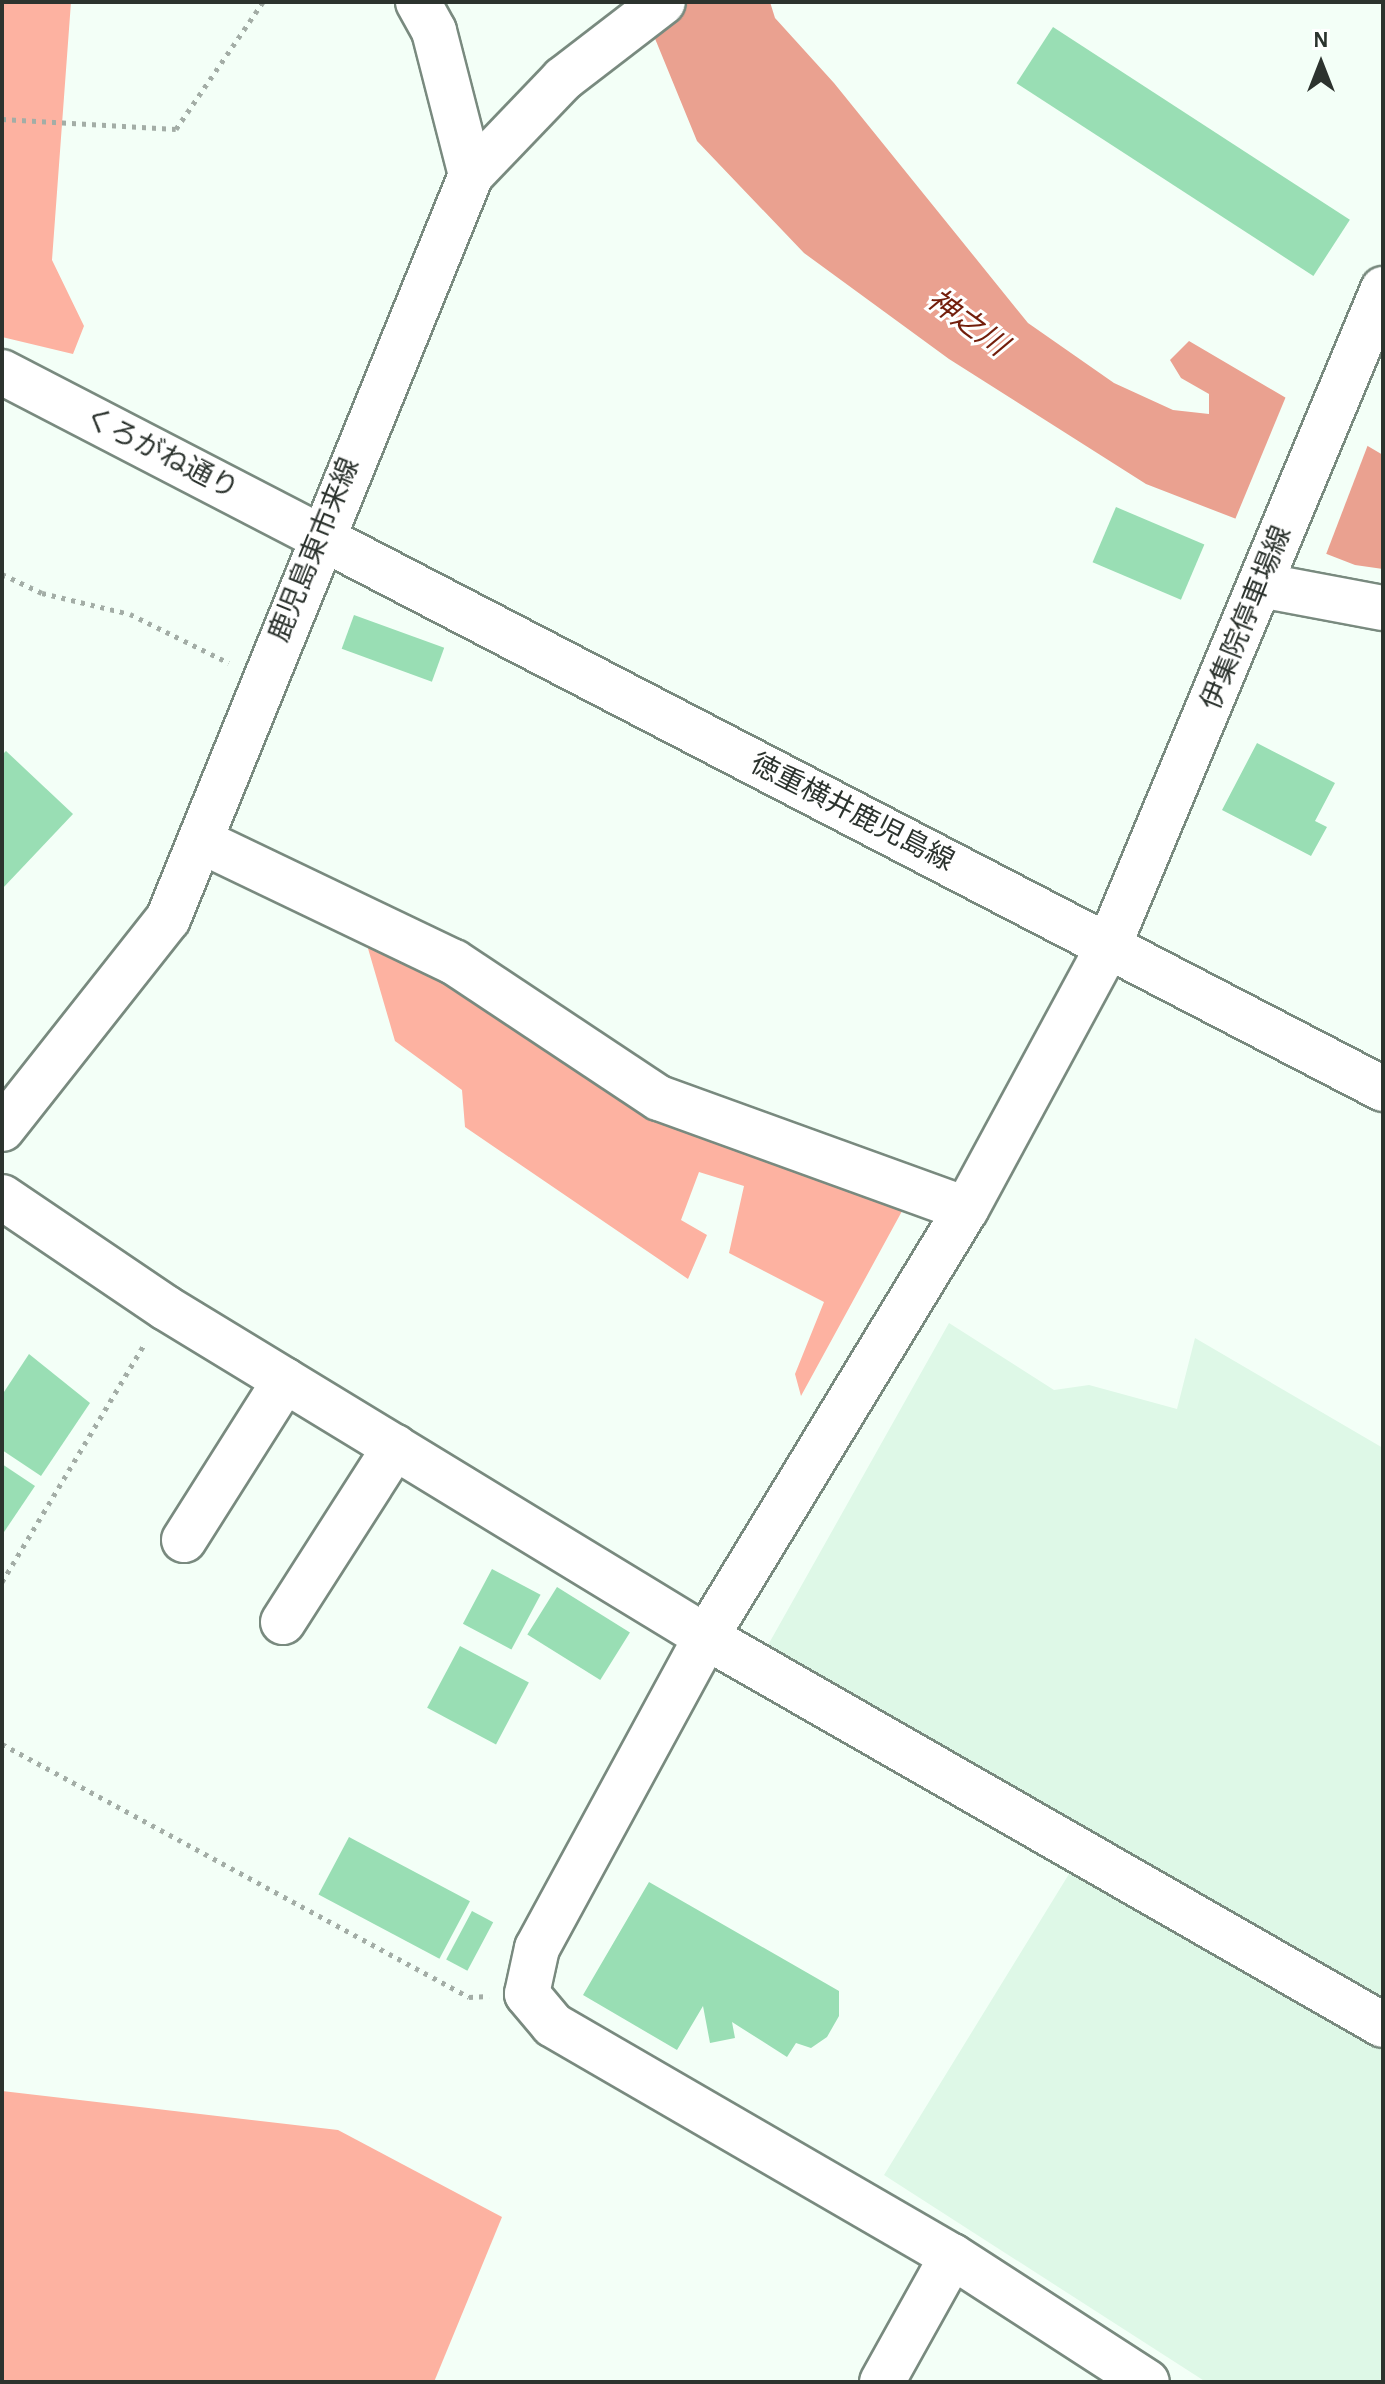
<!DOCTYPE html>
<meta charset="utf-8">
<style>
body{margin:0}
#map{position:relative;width:1385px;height:2384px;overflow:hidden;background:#f3fff7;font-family:"Alegreya Sans","Noto Sans JP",sans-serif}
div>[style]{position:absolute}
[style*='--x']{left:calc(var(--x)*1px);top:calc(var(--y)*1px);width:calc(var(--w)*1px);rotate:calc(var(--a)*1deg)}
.built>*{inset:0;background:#def8e7}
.forest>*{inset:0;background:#fdb2a1}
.water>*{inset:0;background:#eaa190}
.pier>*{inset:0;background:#f3fff7}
.building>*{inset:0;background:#99deb4;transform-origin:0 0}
.path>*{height:5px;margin-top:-2.5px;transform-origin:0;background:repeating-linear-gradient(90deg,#a3ada6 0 4px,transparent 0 10px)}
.roads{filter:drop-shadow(2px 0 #798a7f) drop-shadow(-2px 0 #798a7f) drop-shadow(0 2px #798a7f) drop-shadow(0 -2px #798a7f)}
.minor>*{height:44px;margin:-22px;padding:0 22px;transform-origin:22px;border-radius:22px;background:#fff}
.major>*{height:44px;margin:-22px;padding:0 22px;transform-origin:22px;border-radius:22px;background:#fff}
span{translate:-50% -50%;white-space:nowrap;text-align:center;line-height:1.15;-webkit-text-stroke:6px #fff;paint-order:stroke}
.street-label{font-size:28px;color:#2c332e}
.water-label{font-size:30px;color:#731e0c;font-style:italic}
.frame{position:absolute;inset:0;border:4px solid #2c332e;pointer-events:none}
.north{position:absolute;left:1281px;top:24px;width:80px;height:80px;-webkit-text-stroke:6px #fff;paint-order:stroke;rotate:0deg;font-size:22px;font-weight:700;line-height:32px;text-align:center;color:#2c332e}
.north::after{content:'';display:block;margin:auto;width:28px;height:36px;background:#2c332e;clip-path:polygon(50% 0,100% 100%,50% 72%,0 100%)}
</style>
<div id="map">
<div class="built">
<i style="clip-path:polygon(949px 1323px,1054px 1390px,1089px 1385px,1177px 1409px,1195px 1338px,1383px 1448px,1383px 2382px,1206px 2382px,884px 2175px,1069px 1874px,745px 1686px)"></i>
</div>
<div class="forest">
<i style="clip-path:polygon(2px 2px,71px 2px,52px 260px,84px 326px,73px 354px,2px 337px)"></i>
<i style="clip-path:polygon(367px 945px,445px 977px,907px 1202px,801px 1396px,795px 1374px,824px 1302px,729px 1253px,744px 1186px,699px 1172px,681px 1220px,707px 1235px,688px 1279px,465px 1127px,462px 1090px,395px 1041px)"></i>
<i style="clip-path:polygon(2px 2091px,338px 2130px,502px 2217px,434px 2382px,2px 2382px)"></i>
</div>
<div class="water">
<i style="clip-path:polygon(640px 2px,770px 2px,775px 18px,834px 83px,1028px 323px,1114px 383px,1173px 410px,1209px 414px,1209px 394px,1181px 378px,1170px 360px,1189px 341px,1383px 455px,1383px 569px,1355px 565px,1146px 484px,949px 359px,804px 253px,697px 141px)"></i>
</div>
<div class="pier">
<i style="clip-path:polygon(1287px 394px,1369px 442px,1325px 557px,1234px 522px)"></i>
</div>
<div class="building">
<i style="left:1053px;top:27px;width:354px;height:67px;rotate:33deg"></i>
<i style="left:1116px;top:507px;width:96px;height:60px;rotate:23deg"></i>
<i style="left:354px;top:615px;width:96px;height:36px;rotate:20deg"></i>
<i style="clip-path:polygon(1257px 743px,1335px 783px,1315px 821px,1327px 827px,1311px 856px,1222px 810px)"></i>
<i style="clip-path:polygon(6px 751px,73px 814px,2px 889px,2px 755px)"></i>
<i style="clip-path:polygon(29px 1354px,90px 1403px,41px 1476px,2px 1450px,2px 1395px)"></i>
<i style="clip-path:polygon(2px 1464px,35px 1486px,2px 1535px)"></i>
<i style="left:492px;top:1569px;width:55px;height:62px;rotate:28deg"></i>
<i style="left:557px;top:1587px;width:86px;height:56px;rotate:32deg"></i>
<i style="left:460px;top:1646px;width:78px;height:70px;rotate:28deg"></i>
<i style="left:349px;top:1837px;width:137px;height:65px;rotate:28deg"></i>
<i style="clip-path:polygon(649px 1882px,839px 1991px,839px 2016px,827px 2037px,811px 2048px,796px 2043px,787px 2057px,732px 2022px,735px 2038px,710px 2043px,703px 2006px,677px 2050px,583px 1995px)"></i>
<i style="left:472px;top:1911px;width:24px;height:55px;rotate:28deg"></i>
</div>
<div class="path">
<i style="--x:2;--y:119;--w:174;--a:3.3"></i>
<i style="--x:176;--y:129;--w:154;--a:-55.6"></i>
<i style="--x:2;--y:574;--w:44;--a:25.4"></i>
<i style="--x:42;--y:593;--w:90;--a:13.4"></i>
<i style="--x:130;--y:614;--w:110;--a:26.3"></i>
<i style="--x:2;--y:1582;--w:279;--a:-59.1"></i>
<i style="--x:2;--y:1744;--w:531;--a:28.45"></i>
<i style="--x:469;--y:1997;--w:20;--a:-3"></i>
</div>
<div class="roads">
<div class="minor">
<i style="--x:418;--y:2;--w:33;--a:61"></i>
<i style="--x:434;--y:31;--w:149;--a:75.6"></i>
<i style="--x:2;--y:372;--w:358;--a:27.4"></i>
<i style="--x:1260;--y:585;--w:125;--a:10.6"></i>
<i style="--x:203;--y:842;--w:278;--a:25.6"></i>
<i style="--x:454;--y:962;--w:246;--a:33.6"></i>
<i style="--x:659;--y:1098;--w:326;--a:19.9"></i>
<i style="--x:1109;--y:945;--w:300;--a:118.4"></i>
<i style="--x:966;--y:1209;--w:501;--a:121.28"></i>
<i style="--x:706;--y:1637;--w:354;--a:118.5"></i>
<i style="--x:537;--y:1948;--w:47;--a:102.3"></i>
<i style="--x:527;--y:1994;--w:40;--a:50"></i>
<i style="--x:553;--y:2025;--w:461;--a:30.1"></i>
<i style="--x:952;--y:2256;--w:232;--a:32.9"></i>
<i style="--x:2;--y:1197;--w:198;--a:34.1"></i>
<i style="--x:166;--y:1308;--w:632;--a:31.35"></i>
<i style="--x:706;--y:1637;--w:780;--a:29.82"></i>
<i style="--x:184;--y:1540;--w:189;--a:-57.7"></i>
<i style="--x:283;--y:1622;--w:208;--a:-57.4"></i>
<i style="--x:882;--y:2382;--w:144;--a:-60.9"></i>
</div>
<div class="major">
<i style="--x:320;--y:537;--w:1198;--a:27.44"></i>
<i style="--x:1109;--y:945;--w:711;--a:-67.33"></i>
<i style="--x:2;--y:1129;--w:268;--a:-51.7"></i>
<i style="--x:168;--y:919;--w:803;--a:-67.84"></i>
<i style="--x:471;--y:175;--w:133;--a:-46.2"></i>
<i style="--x:563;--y:79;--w:126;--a:-37.6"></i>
</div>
</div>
<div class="street-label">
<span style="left:161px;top:454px;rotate:27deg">くろがね通り</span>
<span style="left:315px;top:550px;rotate:-68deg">鹿児島東市来線</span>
<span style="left:1247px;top:618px;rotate:-68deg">伊集院停車場線</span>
<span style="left:852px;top:813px;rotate:27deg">徳重横井鹿児島線</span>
</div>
<div class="water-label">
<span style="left:967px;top:323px;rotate:36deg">神之川</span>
</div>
<div class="frame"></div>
<div class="north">N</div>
</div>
